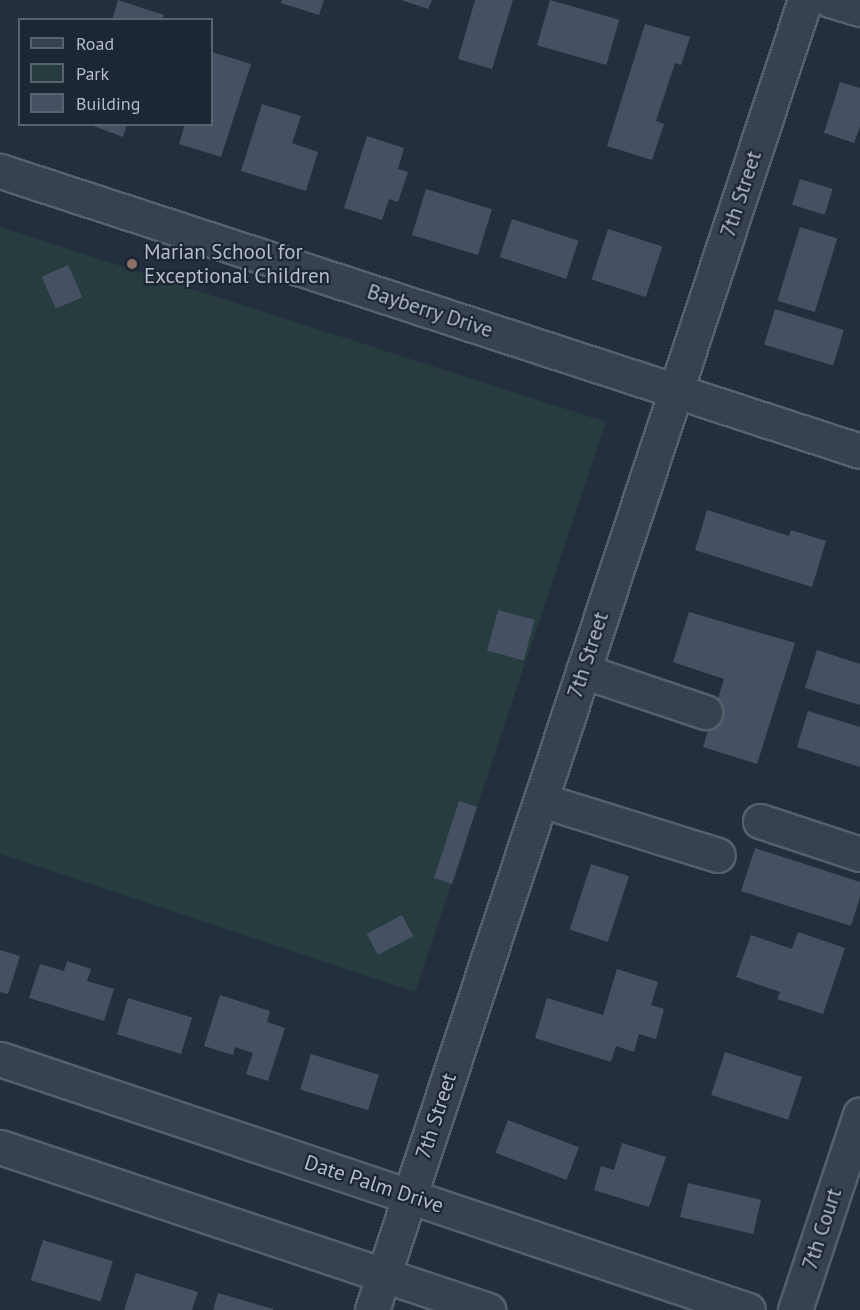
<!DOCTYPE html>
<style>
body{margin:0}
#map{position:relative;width:860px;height:1310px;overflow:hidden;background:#242f3e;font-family:"PT Sans",sans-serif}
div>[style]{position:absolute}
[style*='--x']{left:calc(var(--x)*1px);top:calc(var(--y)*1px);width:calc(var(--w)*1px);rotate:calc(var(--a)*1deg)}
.green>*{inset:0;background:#263c3f}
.building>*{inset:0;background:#455162;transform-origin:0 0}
.roads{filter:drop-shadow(2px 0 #565f6c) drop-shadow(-2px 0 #565f6c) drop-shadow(0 2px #565f6c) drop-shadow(0 -2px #565f6c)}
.minor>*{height:33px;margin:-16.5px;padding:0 16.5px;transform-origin:16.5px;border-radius:16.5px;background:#38414e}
.dots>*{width:16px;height:16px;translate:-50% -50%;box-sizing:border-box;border:3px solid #1d2633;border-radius:50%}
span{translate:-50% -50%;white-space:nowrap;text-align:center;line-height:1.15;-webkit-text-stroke:4.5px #1d2633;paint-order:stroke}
.street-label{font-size:21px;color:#b4bcc9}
.poi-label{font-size:21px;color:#b4bcc9}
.left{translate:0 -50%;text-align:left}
.legend{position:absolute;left:18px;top:18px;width:195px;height:108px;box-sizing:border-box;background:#1d2633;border:2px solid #59626f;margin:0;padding:8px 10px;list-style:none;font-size:18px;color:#b4bcc9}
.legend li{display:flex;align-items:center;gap:12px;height:30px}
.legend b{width:30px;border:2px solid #59626f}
</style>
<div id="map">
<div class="green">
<i style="clip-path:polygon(0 227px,606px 422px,415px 992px,0 854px)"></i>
</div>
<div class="building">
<i style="clip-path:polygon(118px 0,164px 15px,162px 20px,112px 20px)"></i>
<i style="clip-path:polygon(282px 0,324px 0,319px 15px,281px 3px)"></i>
<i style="clip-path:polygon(401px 0,432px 0,428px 9px)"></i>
<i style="clip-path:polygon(475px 0,513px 0,492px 69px,458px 59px)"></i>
<i style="left:550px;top:0;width:72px;height:47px;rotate:16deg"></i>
<i style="clip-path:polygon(645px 24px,690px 37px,681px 65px,675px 63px,656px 121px,664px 124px,652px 160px,607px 146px)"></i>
<i style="clip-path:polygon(212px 52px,251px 64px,221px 157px,179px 144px,185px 124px,212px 124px)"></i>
<i style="clip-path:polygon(840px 82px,860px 88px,860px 126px,854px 143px,824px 133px)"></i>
<i style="clip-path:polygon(262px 104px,301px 116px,292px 143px,318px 152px,306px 191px,241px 171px)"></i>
<i style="clip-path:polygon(88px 124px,127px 124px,123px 137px)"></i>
<i style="clip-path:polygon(367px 136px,404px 148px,398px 169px,408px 172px,398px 202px,389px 199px,382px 220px,344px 208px)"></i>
<i style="left:800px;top:179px;width:34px;height:27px;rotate:17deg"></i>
<i style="left:426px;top:189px;width:69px;height:48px;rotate:17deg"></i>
<i style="left:512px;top:219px;width:70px;height:40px;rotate:18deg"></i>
<i style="left:800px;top:227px;width:39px;height:77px;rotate:17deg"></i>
<i style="left:608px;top:229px;width:57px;height:53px;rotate:18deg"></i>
<i style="left:68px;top:265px;width:35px;height:29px;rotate:66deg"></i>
<i style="left:775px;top:309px;width:72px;height:37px;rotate:17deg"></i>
<i style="clip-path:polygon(707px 510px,789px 536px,791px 530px,826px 541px,812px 587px,695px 550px)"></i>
<i style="left:498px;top:610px;width:38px;height:42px;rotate:15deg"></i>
<i style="clip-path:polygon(689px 612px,795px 643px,757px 764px,703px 747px,724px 679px,673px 662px)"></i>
<i style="clip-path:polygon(817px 650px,860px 664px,860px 705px,805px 688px)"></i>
<i style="clip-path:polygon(808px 711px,860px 727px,860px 767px,797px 747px)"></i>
<i style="left:459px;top:801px;width:19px;height:81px;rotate:18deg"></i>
<i style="clip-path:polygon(755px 848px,860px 882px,860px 897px,851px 926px,741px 891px)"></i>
<i style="left:591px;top:864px;width:40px;height:69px;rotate:18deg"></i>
<i style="left:402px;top:915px;width:24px;height:40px;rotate:62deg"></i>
<i style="clip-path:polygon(798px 932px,845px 948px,823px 1014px,777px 999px,780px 992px,736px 977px,751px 935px,792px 949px)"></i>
<i style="clip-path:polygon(0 950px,20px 956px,8px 994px,0 992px)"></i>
<i style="clip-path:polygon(67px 961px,91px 969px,87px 981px,114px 989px,104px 1021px,29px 998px,40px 964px,64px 971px)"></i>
<i style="clip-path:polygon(617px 969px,658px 982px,651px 1005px,664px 1009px,656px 1039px,639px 1034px,634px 1052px,616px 1046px,611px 1062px,535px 1038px,547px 998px,603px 1015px)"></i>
<i style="clip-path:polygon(220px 995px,270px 1011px,267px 1022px,285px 1028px,268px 1081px,246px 1074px,253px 1053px,235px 1047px,233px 1055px,204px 1046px)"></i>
<i style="left:128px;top:998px;width:67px;height:38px;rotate:17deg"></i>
<i style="left:725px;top:1052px;width:81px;height:45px;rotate:18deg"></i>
<i style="left:311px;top:1054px;width:71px;height:37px;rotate:17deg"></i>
<i style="left:508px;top:1120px;width:76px;height:35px;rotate:21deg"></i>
<i style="clip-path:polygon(622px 1143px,666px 1157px,649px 1207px,594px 1190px,601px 1166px,614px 1170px)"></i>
<i style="left:688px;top:1183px;width:75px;height:35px;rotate:13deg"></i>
<i style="left:43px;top:1240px;width:73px;height:42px;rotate:17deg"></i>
<i style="clip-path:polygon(136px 1273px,198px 1292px,192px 1310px,124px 1310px)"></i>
<i style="clip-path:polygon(218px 1293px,273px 1309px,273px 1310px,213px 1310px)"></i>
</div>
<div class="roads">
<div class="minor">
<i style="--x:830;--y:0;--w:31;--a:17"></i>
<i style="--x:0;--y:171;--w:904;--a:18.03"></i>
<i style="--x:583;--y:671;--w:129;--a:18.6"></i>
<i style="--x:541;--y:800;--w:185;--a:17.3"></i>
<i style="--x:760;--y:821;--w:105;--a:18.3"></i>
<i style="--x:0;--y:1059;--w:789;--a:18.55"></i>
<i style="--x:0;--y:1147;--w:515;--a:18.47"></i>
<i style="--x:372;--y:1310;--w:1380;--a:-71.71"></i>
<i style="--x:795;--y:1310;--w:206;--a:-71.6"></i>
</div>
</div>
<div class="dots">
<i style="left:132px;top:264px;background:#8d6e63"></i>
</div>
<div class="street-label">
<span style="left:741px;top:194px;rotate:-72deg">7th Street</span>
<span style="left:430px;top:311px;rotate:18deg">Bayberry Drive</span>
<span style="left:588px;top:655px;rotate:-72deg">7th Street</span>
<span style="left:436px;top:1116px;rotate:-72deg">7th Street</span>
<span style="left:374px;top:1184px;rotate:18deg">Date Palm Drive</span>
<span style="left:822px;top:1229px;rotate:-72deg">7th Court</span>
</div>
<div class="poi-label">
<span class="left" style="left:144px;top:264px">Marian School for<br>Exceptional Children</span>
</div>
<ul class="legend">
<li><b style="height:8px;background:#38414e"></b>Road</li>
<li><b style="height:16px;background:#263c3f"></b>Park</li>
<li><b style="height:16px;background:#455162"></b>Building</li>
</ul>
</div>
